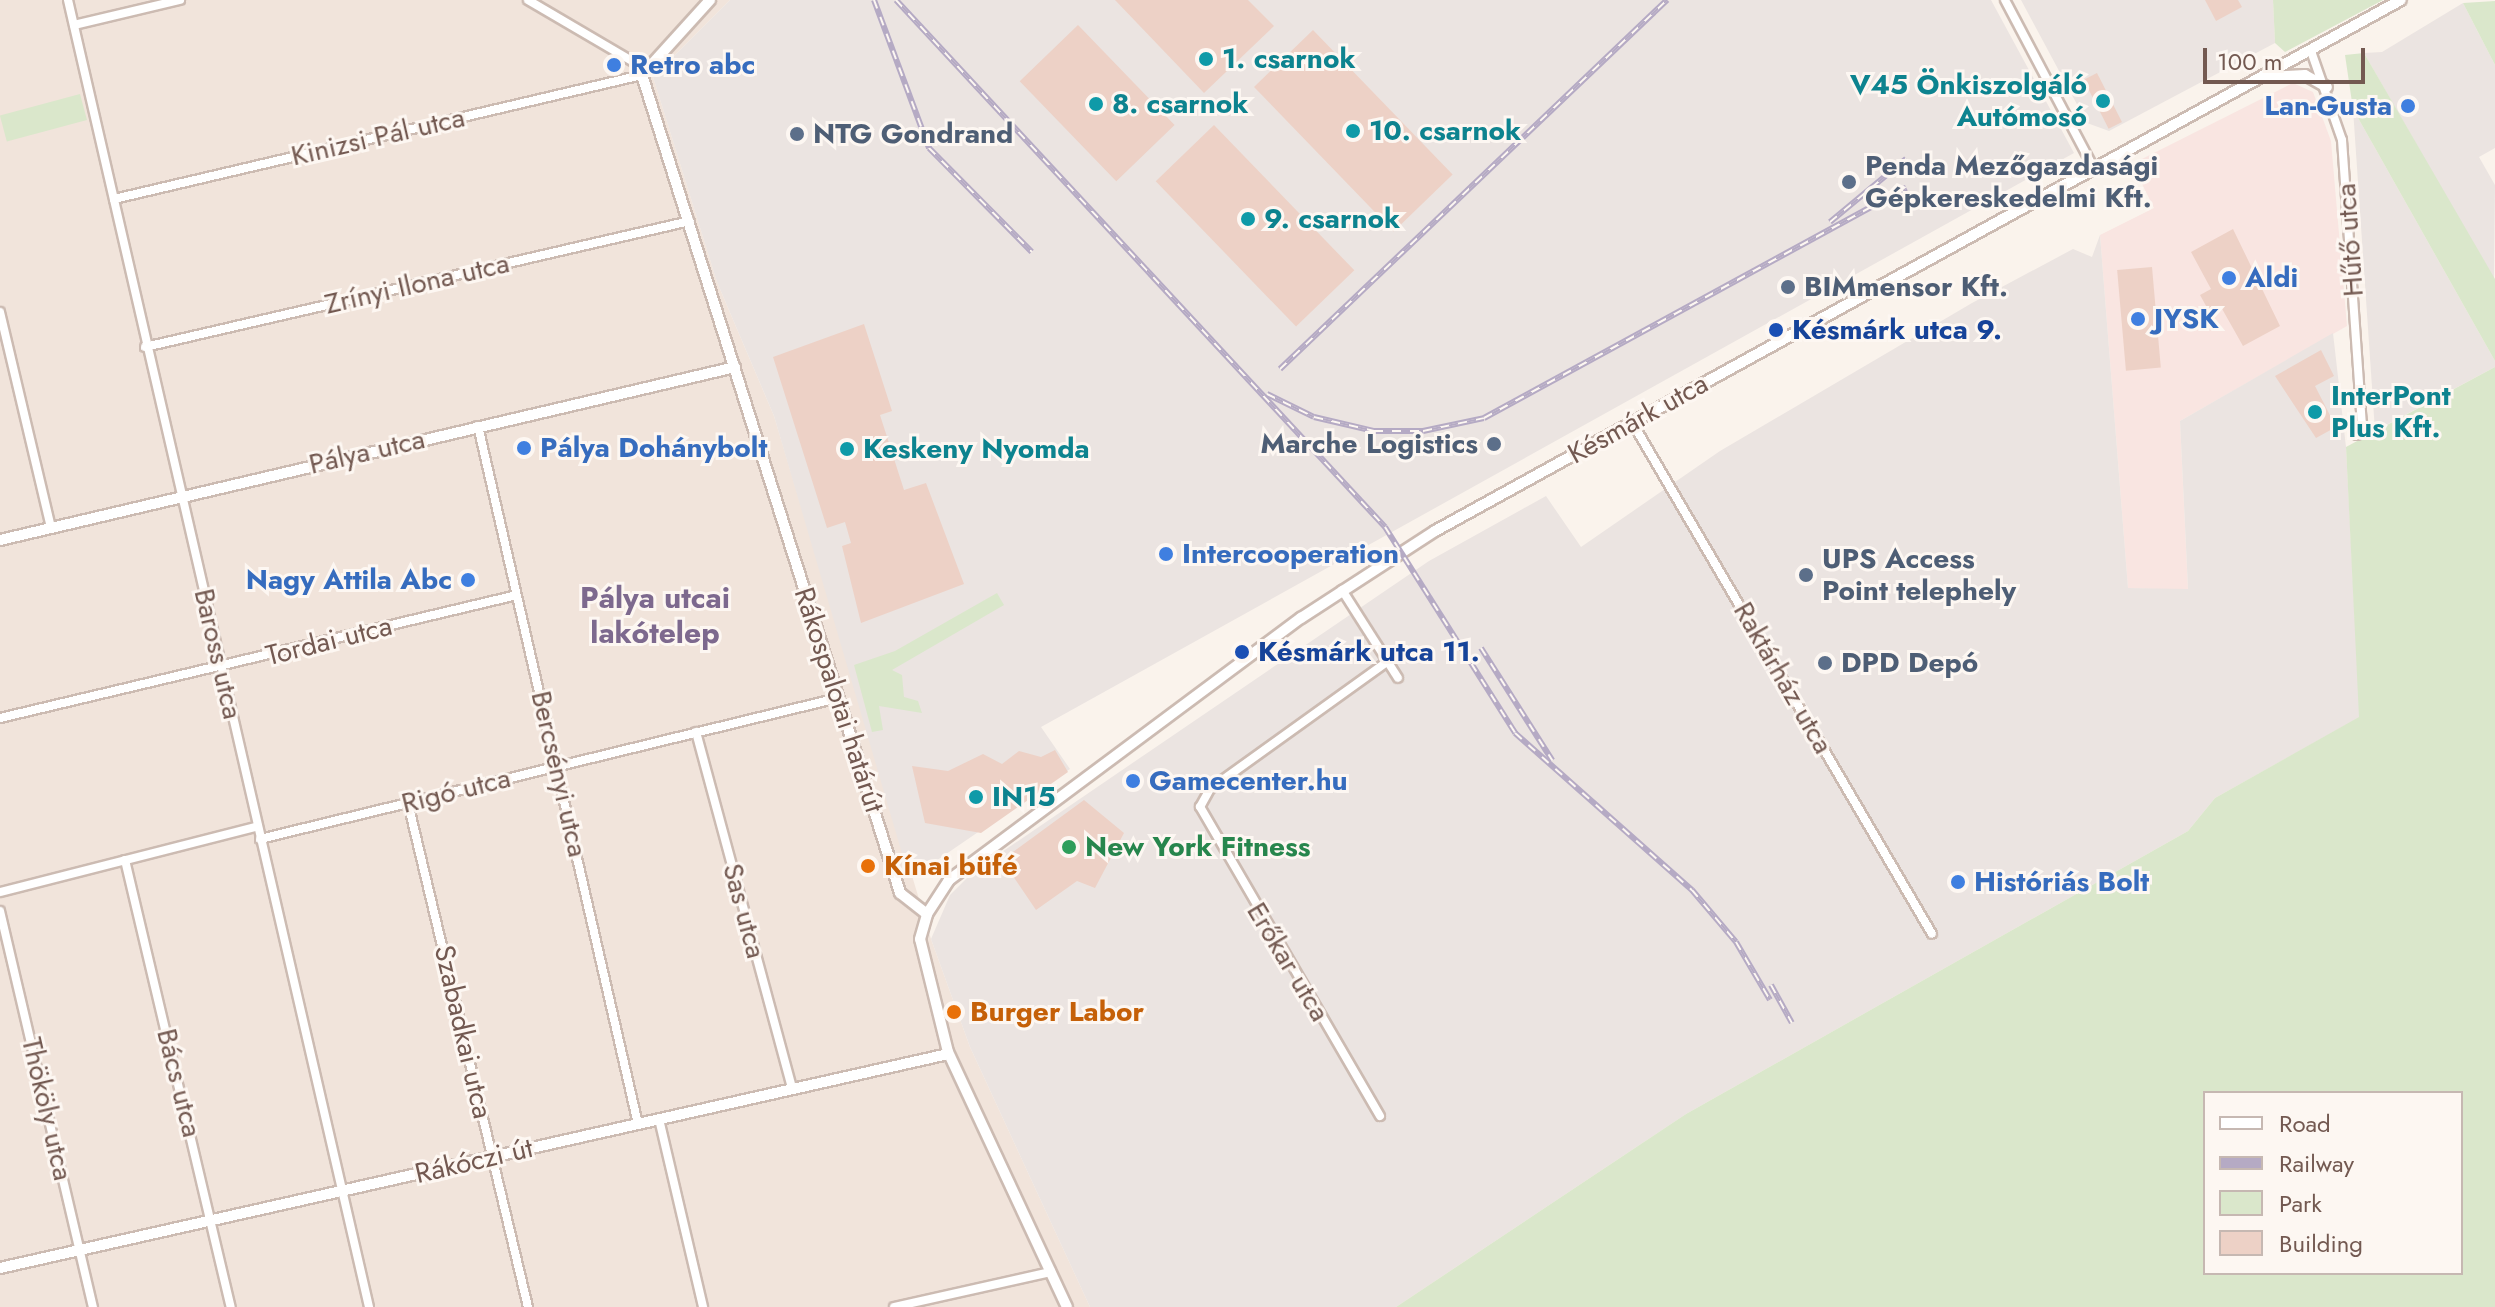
<!DOCTYPE html>
<meta charset="utf-8">
<style>
body{margin:0}
#map{position:relative;width:2495px;height:1307px;overflow:hidden;background:#faf3ec;font-family:Jost,sans-serif}
div>[style]{position:absolute}
[style*='--x']{left:calc(var(--x)*1px);top:calc(var(--y)*1px);width:calc(var(--w)*1px);rotate:calc(var(--a)*1deg)}
.residential>*{inset:0;background:#f1e4db}
.commercial>*{inset:0;background:#f9e5e1}
.industrial>*{inset:0;background:#ebe4e1}
.green>*{inset:0;background:#dae7cb;transform-origin:0 0}
.building>*{inset:0;background:#edd1c6;transform-origin:0 0}
.roads{filter:drop-shadow(2px 0 #ccbbb2) drop-shadow(-2px 0 #ccbbb2) drop-shadow(0 2px #ccbbb2) drop-shadow(0 -2px #ccbbb2)}
.minor>*{height:8px;margin:-4px;padding:0 4px;transform-origin:4px;border-radius:4px;background:#fff}
.tertiary>*{height:10px;margin:-5px;padding:0 5px;transform-origin:5px;border-radius:5px;background:#fff}
.rail>*{height:6px;margin-top:-3px;transform-origin:0;background:repeating-linear-gradient(90deg,#fdf7f2 0 9px,#b5aac4 0 18px);box-sizing:border-box;border-block:2px solid #b5aac4}
.dots>*{width:22px;height:22px;translate:-50% -50%;box-sizing:border-box;border:4px solid #fdf7f2;border-radius:50%}
span{translate:-50% -50%;white-space:nowrap;text-align:center;line-height:1.15;-webkit-text-stroke:6px #fdf7f2;paint-order:stroke}
.culture-label{font-size:28px;color:#0d838f;font-weight:700}
.left{translate:0 -50%;text-align:left}
.right{translate:-100% -50%;text-align:right}
.shop-label{font-size:28px;color:#366cbe;font-weight:700}
.service-label{font-size:28px;color:#4e5e75;font-weight:700}
.street-label{font-size:28px;color:#735951}
.transit-label{font-size:28px;color:#164399;font-weight:700}
.leisure-label{font-size:28px;color:#27864d;font-weight:700}
.food-label{font-size:28px;color:#c56008;font-weight:700}
.neighbourhood-label{font-size:30px;color:#7d698e;font-weight:700}
.legend{position:absolute;left:2203px;top:1091px;width:260px;height:184px;box-sizing:border-box;background:#fdf7f2;border:2px solid #c6b8b2;margin:0;padding:10px 14px;list-style:none;font-size:24px;color:#735951}
.legend li{display:flex;align-items:center;gap:16px;height:40px}
.legend b{width:40px;border:2px solid #c6b8b2}
.scale{position:absolute;left:2203px;top:48px;width:162px;height:36px;box-sizing:border-box;border:4px solid #735951;border-top:0;padding-left:10px;font-size:24px;line-height:28px;white-space:nowrap;color:#735951;-webkit-text-stroke:6px #fdf7f2;paint-order:stroke}
</style>
<div id="map">
<div class="residential">
<i style="clip-path:polygon(0 0,730px 0,653px 77px,717px 282px,774px 416px,931px 939px,970px 1047px,1090px 1307px,0 1307px)"></i>
</div>
<div class="commercial">
<i style="clip-path:polygon(2293px 83px,2313px 92px,2331px 141px,2347px 326px,2180px 421px,2188px 590px,2128px 588px,2100px 235px,2154px 208px,2132px 164px)"></i>
</div>
<div class="industrial">
<i style="clip-path:polygon(730px 0,1991px 0,2074px 153px,1041px 727px,1070px 769px,914px 876px,908px 874px,774px 416px,717px 282px,653px 77px)"></i>
<i style="clip-path:polygon(2021px 0,2273px 0,2275px 43px,2109px 131px,2087px 123px)"></i>
<i style="clip-path:polygon(2463px 3px,2495px 65px,2495px 148px,2479px 157px,2495px 185px,2494px 280px,2364px 53px,2382px 52px)"></i>
<i style="clip-path:polygon(2353px 109px,2495px 361px,2495px 367px,2375px 431px)"></i>
<i style="clip-path:polygon(2100px 235px,2128px 588px,2188px 589px,2180px 421px,2333px 333px,2346px 447px,2360px 717px,2215px 798px,2188px 831px,1686px 1114px,1396px 1307px,1090px 1307px,970px 1047px,931px 939px,950px 895px,974px 871px,1429px 561px,1546px 496px,1581px 547px,1720px 451px,1972px 303px,2073px 249px,2092px 257px)"></i>
</div>
<div class="green">
<i style="clip-path:polygon(2273px 0,2383px 0,2285px 52px,2275px 43px)"></i>
<i style="clip-path:polygon(2495px 1px,2495px 65px,2463px 3px)"></i>
<i style="clip-path:polygon(2364px 53px,2495px 279px,2495px 361px,2353px 109px,2345px 55px)"></i>
<i style="left:80px;top:94px;width:27px;height:83px;rotate:75deg"></i>
<i style="clip-path:polygon(evenodd,2495px 367px,2495px 1307px,1396px 1307px,1686px 1114px,2188px 831px,2215px 798px,2359px 717px,2346px 447px,2495px 367px,2461px 1093px,2461px 1273px,2205px 1273px,2205px 1093px,2461px 1093px)"></i>
<i style="clip-path:polygon(997px 593px,1004px 605px,892px 670px,902px 675px,904px 697px,918px 701px,922px 713px,879px 706px,883px 730px,872px 732px,854px 665px,895px 651px)"></i>
</div>
<div class="building">
<i style="clip-path:polygon(1115px 0,1248px 0,1274px 26px,1204px 93px)"></i>
<i style="clip-path:polygon(2205px 0,2238px 0,2242px 7px,2216px 21px)"></i>
<i style="left:1078px;top:25px;width:139px;height:81px;rotate:46deg"></i>
<i style="left:1313px;top:30px;width:201px;height:82px;rotate:46deg"></i>
<i style="left:2097px;top:73px;width:55px;height:15px;rotate:63deg"></i>
<i style="left:1214px;top:125px;width:202px;height:81px;rotate:46deg"></i>
<i style="clip-path:polygon(2233px 229px,2280px 326px,2243px 346px,2221px 307px,2210px 313px,2200px 295px,2211px 289px,2191px 252px)"></i>
<i style="left:2152px;top:267px;width:101px;height:35px;rotate:85deg"></i>
<i style="clip-path:polygon(864px 324px,892px 411px,880px 415px,904px 490px,926px 483px,964px 584px,861px 623px,842px 546px,851px 543px,845px 522px,827px 528px,773px 357px)"></i>
<i style="clip-path:polygon(2321px 350px,2334px 376px,2315px 386px,2336px 427px,2316px 438px,2275px 376px)"></i>
<i style="clip-path:polygon(1055px 750px,1068px 772px,981px 833px,925px 823px,912px 766px,948px 771px,983px 754px,1002px 764px,1019px 751px,1041px 757px)"></i>
<i style="clip-path:polygon(1084px 800px,1124px 833px,1095px 888px,1077px 881px,1036px 910px,1002px 860px)"></i>
</div>
<div class="roads">
<div class="minor">
<i style="--x:68;--y:0;--w:1341;--a:77.03"></i>
<i style="--x:528;--y:0;--w:134;--a:30.4"></i>
<i style="--x:2005;--y:0;--w:189;--a:62.2"></i>
<i style="--x:74;--y:25;--w:109;--a:-13.3"></i>
<i style="--x:2311;--y:51;--w:94;--a:70.8"></i>
<i style="--x:2342;--y:140;--w:284;--a:86"></i>
<i style="--x:2362;--y:423;--w:13;--a:113"></i>
<i style="--x:114;--y:199;--w:542;--a:-13.22"></i>
<i style="--x:0;--y:312;--w:222;--a:76.7"></i>
<i style="--x:145;--y:347;--w:559;--a:-13.02"></i>
<i style="--x:1632;--y:422;--w:593;--a:59.63"></i>
<i style="--x:478;--y:426;--w:716;--a:77.09"></i>
<i style="--x:1342;--y:590;--w:104;--a:57.5"></i>
<i style="--x:0;--y:718;--w:531;--a:-13.38"></i>
<i style="--x:696;--y:732;--w:370;--a:74.9"></i>
<i style="--x:408;--y:803;--w:518;--a:76.61"></i>
<i style="--x:260;--y:839;--w:595;--a:-13.71"></i>
<i style="--x:125;--y:860;--w:459;--a:76.7"></i>
<i style="--x:0;--y:892;--w:266;--a:-14.3"></i>
<i style="--x:0;--y:911;--w:407;--a:76.8"></i>
<i style="--x:1380;--y:1116;--w:358;--a:-120.2"></i>
<i style="--x:1200;--y:807;--w:21;--a:-61"></i>
<i style="--x:1210;--y:789;--w:219;--a:-35.7"></i>
<i style="--x:659;--y:1119;--w:193;--a:76.8"></i>
<i style="--x:894;--y:1307;--w:161;--a:-12.6"></i>
</div>
<div class="tertiary">
<i style="--x:710;--y:0;--w:101;--a:132.2"></i>
<i style="--x:642;--y:75;--w:858;--a:72.49"></i>
<i style="--x:900;--y:893;--w:34;--a:38"></i>
<i style="--x:2268;--y:77;--w:37;--a:-3"></i>
<i style="--x:2305;--y:75;--w:25;--a:29"></i>
<i style="--x:0;--y:540;--w:755;--a:-13.24"></i>
<i style="--x:0;--y:1268;--w:972;--a:-12.72"></i>
<i style="--x:1067;--y:1307;--w:281;--a:-115"></i>
<i style="--x:948;--y:1052;--w:116;--a:-103.9"></i>
<i style="--x:920;--y:939;--w:26;--a:-74"></i>
<i style="--x:927;--y:914;--w:40;--a:-57.1"></i>
<i style="--x:949;--y:880;--w:439;--a:-36.7"></i>
<i style="--x:1301;--y:618;--w:160;--a:-33"></i>
<i style="--x:1435;--y:531;--w:1102;--a:-28.8"></i>
</div>
</div>
<div class="rail">
<i style="--x:874;--y:0;--w:158;--a:69.6"></i>
<i style="--x:929;--y:148;--w:146;--a:45.3"></i>
<i style="--x:896;--y:0;--w:719;--a:47.14"></i>
<i style="--x:1385;--y:527;--w:244;--a:57.7"></i>
<i style="--x:1515;--y:733;--w:237;--a:41.6"></i>
<i style="--x:1692;--y:890;--w:68;--a:49.8"></i>
<i style="--x:1736;--y:942;--w:67;--a:59.6"></i>
<i style="--x:1830;--y:222;--w:99;--a:-39.7"></i>
<i style="--x:1280;--y:369;--w:535;--a:-43.64"></i>
<i style="--x:1267;--y:394;--w:52;--a:26.1"></i>
<i style="--x:1314;--y:417;--w:62;--a:13.1"></i>
<i style="--x:1374;--y:431;--w:49;--a:0"></i>
<i style="--x:1423;--y:431;--w:62;--a:-12"></i>
<i style="--x:1484;--y:418;--w:481;--a:-28.6"></i>
<i style="--x:1481;--y:648;--w:133;--a:57.6"></i>
<i style="--x:1771;--y:985;--w:43;--a:61.1"></i>
</div>
<div class="dots">
<i style="left:1206px;top:59px;background:#0f9aa8"></i>
<i style="left:614px;top:65px;background:#3f7fe0"></i>
<i style="left:2103px;top:101px;background:#0f9aa8"></i>
<i style="left:1096px;top:104px;background:#0f9aa8"></i>
<i style="left:2408px;top:106px;background:#3f7fe0"></i>
<i style="left:1353px;top:131px;background:#0f9aa8"></i>
<i style="left:797px;top:134px;background:#5c6f8a"></i>
<i style="left:1849px;top:182px;background:#5c6f8a"></i>
<i style="left:1248px;top:219px;background:#0f9aa8"></i>
<i style="left:2229px;top:278px;background:#3f7fe0"></i>
<i style="left:1788px;top:287px;background:#5c6f8a"></i>
<i style="left:2138px;top:319px;background:#3f7fe0"></i>
<i style="left:1776px;top:330px;background:#1a4fb4"></i>
<i style="left:2315px;top:412px;background:#0f9aa8"></i>
<i style="left:1494px;top:444px;background:#5c6f8a"></i>
<i style="left:524px;top:448px;background:#3f7fe0"></i>
<i style="left:847px;top:449px;background:#0f9aa8"></i>
<i style="left:1166px;top:554px;background:#3f7fe0"></i>
<i style="left:1806px;top:575px;background:#5c6f8a"></i>
<i style="left:468px;top:580px;background:#3f7fe0"></i>
<i style="left:1242px;top:652px;background:#1a4fb4"></i>
<i style="left:1825px;top:663px;background:#5c6f8a"></i>
<i style="left:1133px;top:781px;background:#3f7fe0"></i>
<i style="left:976px;top:797px;background:#0f9aa8"></i>
<i style="left:1069px;top:847px;background:#2e9e5b"></i>
<i style="left:868px;top:866px;background:#e8710a"></i>
<i style="left:1958px;top:882px;background:#3f7fe0"></i>
<i style="left:954px;top:1012px;background:#e8710a"></i>
</div>
<div class="culture-label">
<span class="left" style="left:1222px;top:59px">1. csarnok</span>
<span class="right" style="left:2087px;top:101px">V45 Önkiszolgáló<br>Autómosó</span>
<span class="left" style="left:1112px;top:104px">8. csarnok</span>
<span class="left" style="left:1369px;top:131px">10. csarnok</span>
<span class="left" style="left:1264px;top:219px">9. csarnok</span>
<span class="left" style="left:2331px;top:412px">InterPont<br>Plus Kft.</span>
<span class="left" style="left:863px;top:449px">Keskeny Nyomda</span>
<span class="left" style="left:992px;top:797px">IN15</span>
</div>
<div class="shop-label">
<span class="left" style="left:630px;top:65px">Retro abc</span>
<span class="right" style="left:2392px;top:106px">Lan-Gusta</span>
<span class="left" style="left:2245px;top:278px">Aldi</span>
<span class="left" style="left:2154px;top:319px">JYSK</span>
<span class="left" style="left:540px;top:448px">Pálya Dohánybolt</span>
<span class="left" style="left:1182px;top:554px">Intercooperation</span>
<span class="right" style="left:452px;top:580px">Nagy Attila Abc</span>
<span class="left" style="left:1149px;top:781px">Gamecenter.hu</span>
<span class="left" style="left:1974px;top:882px">Históriás Bolt</span>
</div>
<div class="service-label">
<span class="left" style="left:813px;top:134px">NTG Gondrand</span>
<span class="left" style="left:1865px;top:182px">Penda Mezőgazdasági<br>Gépkereskedelmi Kft.</span>
<span class="left" style="left:1804px;top:287px">BIMmensor Kft.</span>
<span class="right" style="left:1478px;top:444px">Marche Logistics</span>
<span class="left" style="left:1822px;top:575px">UPS Access<br>Point telephely</span>
<span class="left" style="left:1841px;top:663px">DPD Depó</span>
</div>
<div class="street-label">
<span style="left:378px;top:137px;rotate:-13deg">Kinizsi Pál utca</span>
<span style="left:2350px;top:240px;rotate:-94deg">Hűtő utca</span>
<span style="left:417px;top:284px;rotate:-13deg">Zrínyi Ilona utca</span>
<span style="left:1638px;top:419px;rotate:-29deg">Késmárk utca</span>
<span style="left:367px;top:452px;rotate:-13deg">Pálya utca</span>
<span style="left:329px;top:641px;rotate:-14deg">Tordai utca</span>
<span style="left:218px;top:654px;rotate:77deg">Baross utca</span>
<span style="left:1783px;top:678px;rotate:60deg">Raktárház utca</span>
<span style="left:839px;top:700px;rotate:72deg">Rákospalotai határút</span>
<span style="left:559px;top:774px;rotate:77deg">Bercsényi utca</span>
<span style="left:456px;top:791px;rotate:-14deg">Rigó utca</span>
<span style="left:744px;top:911px;rotate:75deg">Sas utca</span>
<span style="left:1288px;top:962px;rotate:59deg">Erőkar utca</span>
<span style="left:463px;top:1032px;rotate:77deg">Szabadkai utca</span>
<span style="left:179px;top:1083px;rotate:76deg">Bács utca</span>
<span style="left:47px;top:1109px;rotate:77deg">Thököly utca</span>
<span style="left:474px;top:1161px;rotate:-13deg">Rákóczi út</span>
</div>
<div class="transit-label">
<span class="left" style="left:1792px;top:330px">Késmárk utca 9.</span>
<span class="left" style="left:1258px;top:652px">Késmárk utca 11.</span>
</div>
<div class="leisure-label">
<span class="left" style="left:1085px;top:847px">New York Fitness</span>
</div>
<div class="food-label">
<span class="left" style="left:884px;top:866px">Kínai büfé</span>
<span class="left" style="left:970px;top:1012px">Burger Labor</span>
</div>
<div class="neighbourhood-label">
<span style="left:655px;top:615px">Pálya utcai<br>lakótelep</span>
</div>
<ul class="legend">
<li><b style="height:10px;background:#fff"></b>Road</li>
<li><b style="height:10px;background:#b5aac4"></b>Railway</li>
<li><b style="height:22px;background:#dae7cb"></b>Park</li>
<li><b style="height:22px;background:#edd1c6"></b>Building</li>
</ul>
<div class="scale">100 m</div>
</div>
